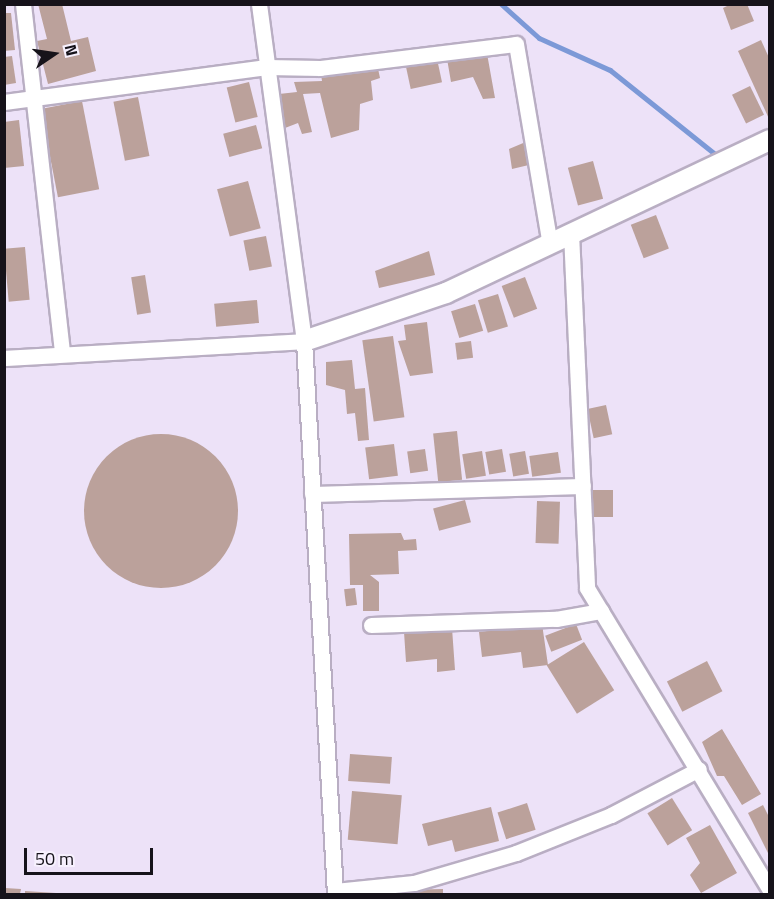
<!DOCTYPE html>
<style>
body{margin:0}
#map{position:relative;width:774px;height:899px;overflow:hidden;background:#ede2f8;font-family:"Titillium Web",sans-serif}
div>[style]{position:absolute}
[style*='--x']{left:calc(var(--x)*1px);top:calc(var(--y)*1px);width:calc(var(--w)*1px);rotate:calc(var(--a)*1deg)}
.stream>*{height:5px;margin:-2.5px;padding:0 2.5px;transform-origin:2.5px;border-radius:2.5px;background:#7c99d7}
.building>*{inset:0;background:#bba19b;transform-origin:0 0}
.round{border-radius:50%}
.roads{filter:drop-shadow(2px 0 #b9aec3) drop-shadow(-2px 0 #b9aec3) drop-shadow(0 2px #b9aec3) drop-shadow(0 -2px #b9aec3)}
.minor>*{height:15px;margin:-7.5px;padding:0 7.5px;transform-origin:7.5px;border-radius:7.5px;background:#fff}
.tertiary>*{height:20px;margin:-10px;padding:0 10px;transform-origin:10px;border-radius:10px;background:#fff}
span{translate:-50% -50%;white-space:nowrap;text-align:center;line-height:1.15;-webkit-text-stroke:4.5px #f7f1fe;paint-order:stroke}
.frame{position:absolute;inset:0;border:6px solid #16131a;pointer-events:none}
.north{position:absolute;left:24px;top:24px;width:60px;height:60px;-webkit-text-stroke:4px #f7f1fe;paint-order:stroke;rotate:77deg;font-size:16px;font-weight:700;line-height:24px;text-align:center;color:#16131a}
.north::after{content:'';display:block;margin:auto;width:21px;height:27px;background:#16131a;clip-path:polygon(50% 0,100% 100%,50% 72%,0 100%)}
.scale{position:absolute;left:24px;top:848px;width:129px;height:27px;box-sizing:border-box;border:3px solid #16131a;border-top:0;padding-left:8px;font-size:18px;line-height:21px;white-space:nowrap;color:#16131a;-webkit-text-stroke:4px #f7f1fe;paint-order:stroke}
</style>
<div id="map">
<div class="stream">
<i style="--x:501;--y:4;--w:51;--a:41.8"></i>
<i style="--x:539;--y:38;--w:78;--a:24.3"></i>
<i style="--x:610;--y:70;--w:134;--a:38.7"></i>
</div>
<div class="building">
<i style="clip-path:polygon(38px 4px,62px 4px,71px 41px,88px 37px,96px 71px,48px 84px,37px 41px,47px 39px)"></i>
<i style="clip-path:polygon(731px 4px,747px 4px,754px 21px,731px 30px,723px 8px)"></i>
<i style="clip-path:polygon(4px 13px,11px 13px,15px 50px,4px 51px)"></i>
<i style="clip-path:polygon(761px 40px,770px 60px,770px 121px,738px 51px)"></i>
<i style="clip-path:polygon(486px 48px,495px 98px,483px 99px,473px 77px,451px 82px,446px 53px)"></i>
<i style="left:436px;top:54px;width:29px;height:32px;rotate:78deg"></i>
<i style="clip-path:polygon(12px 56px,16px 83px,4px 85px,4px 57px)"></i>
<i style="clip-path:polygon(377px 64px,380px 78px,371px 81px,373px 100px,360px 104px,359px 130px,331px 138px,320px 93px,303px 94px,312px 132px,302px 134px,298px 123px,285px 128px,279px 94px,297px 92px,294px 82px,322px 81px,320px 68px)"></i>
<i style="left:249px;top:82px;width:36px;height:23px;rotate:76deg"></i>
<i style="left:750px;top:86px;width:32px;height:20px;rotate:64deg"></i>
<i style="left:138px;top:97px;width:60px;height:25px;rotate:79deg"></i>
<i style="left:82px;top:101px;width:90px;height:42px;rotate:79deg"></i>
<i style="clip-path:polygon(19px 120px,24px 166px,4px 168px,4px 122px)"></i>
<i style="left:256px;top:125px;width:24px;height:34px;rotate:75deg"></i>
<i style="clip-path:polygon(528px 141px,533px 164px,512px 169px,509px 149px)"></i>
<i style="left:593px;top:161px;width:39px;height:26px;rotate:75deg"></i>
<i style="left:248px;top:181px;width:49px;height:32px;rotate:75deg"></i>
<i style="left:656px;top:215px;width:36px;height:27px;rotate:69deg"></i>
<i style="left:266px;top:236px;width:31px;height:23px;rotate:79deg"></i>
<i style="left:25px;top:247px;width:53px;height:21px;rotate:85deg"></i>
<i style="clip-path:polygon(429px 251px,435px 275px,379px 288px,375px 271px)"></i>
<i style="left:145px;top:275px;width:38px;height:14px;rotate:81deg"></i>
<i style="left:525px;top:277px;width:34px;height:25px;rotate:69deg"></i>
<i style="left:498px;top:294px;width:34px;height:21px;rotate:73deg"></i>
<i style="left:257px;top:300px;width:23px;height:43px;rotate:85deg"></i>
<i style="left:475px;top:304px;width:28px;height:25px;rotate:73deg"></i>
<i style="clip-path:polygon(427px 322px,433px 373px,410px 376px,398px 341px,406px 340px,404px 325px)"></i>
<i style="left:393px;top:336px;width:82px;height:31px;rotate:82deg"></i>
<i style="left:471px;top:341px;width:17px;height:16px;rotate:83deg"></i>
<i style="clip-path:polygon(352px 360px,355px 389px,365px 388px,369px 440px,358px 441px,355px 413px,347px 414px,345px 390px,326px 385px,326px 362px)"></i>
<i style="left:606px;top:405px;width:30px;height:19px;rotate:78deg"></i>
<i style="left:457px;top:431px;width:49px;height:24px;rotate:84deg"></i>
<i class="round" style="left:84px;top:434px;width:154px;height:154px"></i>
<i style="left:394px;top:444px;width:32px;height:29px;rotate:83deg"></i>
<i style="left:425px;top:449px;width:22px;height:18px;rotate:82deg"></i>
<i style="left:502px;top:449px;width:23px;height:17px;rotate:80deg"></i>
<i style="left:482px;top:451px;width:25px;height:20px;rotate:81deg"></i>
<i style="left:525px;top:451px;width:23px;height:16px;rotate:80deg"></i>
<i style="left:558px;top:452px;width:21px;height:29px;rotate:82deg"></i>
<i style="left:592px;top:490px;width:21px;height:27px"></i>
<i style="left:465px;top:500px;width:23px;height:33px;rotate:75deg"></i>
<i style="left:537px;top:501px;width:23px;height:42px;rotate:2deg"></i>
<i style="clip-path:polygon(401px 533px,404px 540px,416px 539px,417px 550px,398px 551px,399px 574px,370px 575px,379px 582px,379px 611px,363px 611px,363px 585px,350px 585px,349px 534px)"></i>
<i style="left:355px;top:588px;width:17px;height:11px;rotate:83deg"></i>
<i style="clip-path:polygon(542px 624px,548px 665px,523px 668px,521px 652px,482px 657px,479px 632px)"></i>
<i style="left:576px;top:624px;width:17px;height:33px;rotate:69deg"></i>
<i style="clip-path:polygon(452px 628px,455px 670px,437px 672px,437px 659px,406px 662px,404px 632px)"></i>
<i style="left:584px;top:642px;width:57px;height:44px;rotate:58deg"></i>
<i style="left:707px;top:661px;width:34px;height:45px;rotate:63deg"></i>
<i style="clip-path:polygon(722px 729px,761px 794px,742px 805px,724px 776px,717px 776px,702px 742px)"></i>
<i style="left:350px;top:754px;width:42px;height:27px;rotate:4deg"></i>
<i style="left:352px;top:791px;width:50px;height:49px;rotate:5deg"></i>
<i style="left:672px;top:798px;width:38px;height:29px;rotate:58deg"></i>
<i style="left:527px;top:803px;width:28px;height:31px;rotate:72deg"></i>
<i style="clip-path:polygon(763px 805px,770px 819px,770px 857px,748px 813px)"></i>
<i style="clip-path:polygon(491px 807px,499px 841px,455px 852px,452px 840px,428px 846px,422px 824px)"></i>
<i style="clip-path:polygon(710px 825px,737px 873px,701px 893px,690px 875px,700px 863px,686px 838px)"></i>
<i style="clip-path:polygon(5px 888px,21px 889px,20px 894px,5px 894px)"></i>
<i style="clip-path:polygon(443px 889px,443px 894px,402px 894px,402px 890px)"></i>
<i style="clip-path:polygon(25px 891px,56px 893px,56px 894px,25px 894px)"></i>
</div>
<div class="roads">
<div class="minor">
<i style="--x:23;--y:4;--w:352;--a:83.6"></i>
<i style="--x:259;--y:4;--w:340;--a:82.4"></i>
<i style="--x:304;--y:341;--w:554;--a:86.79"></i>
<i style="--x:4;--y:102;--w:265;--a:-7.6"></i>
<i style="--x:267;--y:67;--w:53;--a:1.1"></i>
<i style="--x:320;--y:68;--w:197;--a:-7"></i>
<i style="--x:516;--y:44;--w:203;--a:80.4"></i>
<i style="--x:571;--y:233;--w:355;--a:87.4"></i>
<i style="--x:587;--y:588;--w:353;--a:58.8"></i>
<i style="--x:4;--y:358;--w:300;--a:-3.2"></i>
<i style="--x:312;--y:494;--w:271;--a:-1.7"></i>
<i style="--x:371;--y:625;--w:185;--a:-1.9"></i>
<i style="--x:556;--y:619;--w:46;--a:-10.1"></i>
<i style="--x:335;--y:891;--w:79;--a:-5.8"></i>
<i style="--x:414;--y:883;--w:106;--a:-16.4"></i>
<i style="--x:516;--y:853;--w:102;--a:-21.8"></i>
<i style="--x:611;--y:815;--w:99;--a:-27.6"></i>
</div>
<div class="tertiary">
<i style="--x:304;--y:341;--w:150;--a:-18.7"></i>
<i style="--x:446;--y:293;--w:358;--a:-25.3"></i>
</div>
</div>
<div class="frame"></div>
<div class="north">N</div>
<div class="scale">50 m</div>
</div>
